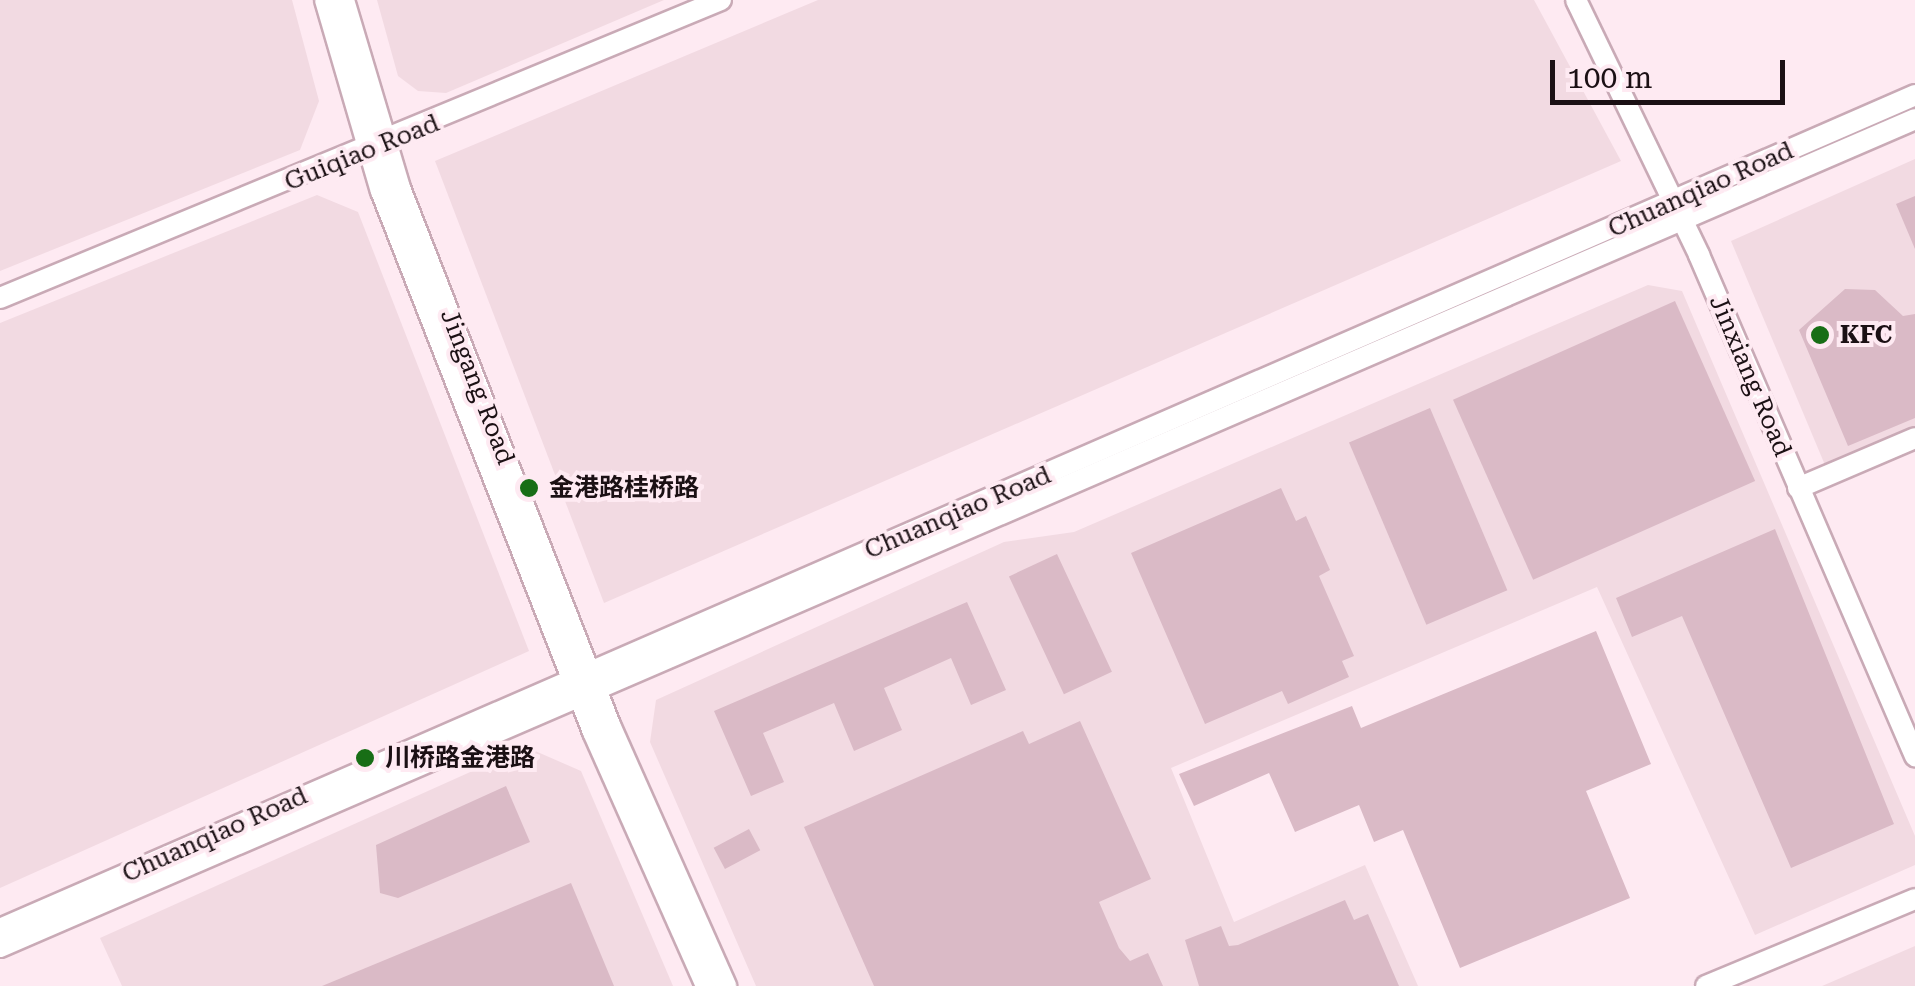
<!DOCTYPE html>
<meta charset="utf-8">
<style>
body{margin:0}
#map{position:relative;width:1915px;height:986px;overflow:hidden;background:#feeaf2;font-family:"Roboto Serif","Noto Sans SC",serif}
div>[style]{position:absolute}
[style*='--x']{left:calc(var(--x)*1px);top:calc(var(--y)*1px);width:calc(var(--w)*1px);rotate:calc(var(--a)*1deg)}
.built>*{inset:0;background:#f2dae2}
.building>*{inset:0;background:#dabac6;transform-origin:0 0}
.roads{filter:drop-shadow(2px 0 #c9aab6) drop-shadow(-2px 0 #c9aab6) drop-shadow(0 2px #c9aab6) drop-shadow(0 -2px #c9aab6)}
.minor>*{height:20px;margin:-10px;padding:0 10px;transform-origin:10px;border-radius:10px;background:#fff}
.dots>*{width:28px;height:28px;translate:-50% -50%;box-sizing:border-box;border:5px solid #feeaf2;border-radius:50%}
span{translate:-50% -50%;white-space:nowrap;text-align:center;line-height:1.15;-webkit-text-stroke:8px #feeaf2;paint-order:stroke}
.street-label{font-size:25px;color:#1b1014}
.poi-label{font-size:25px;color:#1b1014;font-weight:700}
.left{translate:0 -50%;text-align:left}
.scale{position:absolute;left:1550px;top:60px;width:235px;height:45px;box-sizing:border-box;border:5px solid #1b1014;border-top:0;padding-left:12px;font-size:30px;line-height:35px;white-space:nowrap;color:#1b1014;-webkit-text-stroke:8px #feeaf2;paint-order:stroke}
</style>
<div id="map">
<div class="built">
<i style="clip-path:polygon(0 0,292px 0,319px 101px,300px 150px,0 271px)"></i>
<i style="clip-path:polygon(377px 0,664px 0,446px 93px,418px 91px,398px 76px)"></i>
<i style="clip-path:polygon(818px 0,1534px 0,1621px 161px,604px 603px,435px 161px)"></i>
<i style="clip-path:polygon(1915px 159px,1915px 442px,1830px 477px,1731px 241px)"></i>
<i style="clip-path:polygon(317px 195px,358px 212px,529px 651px,0 888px,0 323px)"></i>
<i style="clip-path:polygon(1648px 285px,1682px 291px,1915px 836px,1915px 865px,1755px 935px,1597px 587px,1171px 768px,1234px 922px,1365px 865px,1418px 986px,756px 986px,650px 742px,656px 700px,1004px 542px,1074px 532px)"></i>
<i style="clip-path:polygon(526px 747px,581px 771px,673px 986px,122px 986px,100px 938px)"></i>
<i style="clip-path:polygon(1915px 946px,1915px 986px,1822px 986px)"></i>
</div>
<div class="building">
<i style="clip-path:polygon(1915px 196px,1915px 249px,1896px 204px)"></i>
<i style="clip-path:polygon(1845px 289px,1875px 290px,1903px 316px,1915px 314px,1915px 418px,1848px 446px,1799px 330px)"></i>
<i style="left:1675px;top:301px;width:197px;height:243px;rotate:66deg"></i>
<i style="left:1430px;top:408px;width:198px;height:88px;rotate:67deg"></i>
<i style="clip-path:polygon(1281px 488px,1296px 521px,1306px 516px,1330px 570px,1319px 576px,1354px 656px,1342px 661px,1349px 677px,1288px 704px,1282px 691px,1205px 724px,1131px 553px)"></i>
<i style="clip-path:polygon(1775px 529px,1894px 824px,1791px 868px,1682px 616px,1632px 637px,1616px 598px)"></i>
<i style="left:1057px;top:554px;width:130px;height:53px;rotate:65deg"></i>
<i style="clip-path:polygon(967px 602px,1006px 690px,971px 705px,951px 658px,884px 688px,902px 730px,854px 751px,834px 703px,763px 733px,784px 782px,751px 796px,714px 711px)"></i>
<i style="clip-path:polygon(1596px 631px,1651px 764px,1586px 791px,1630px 898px,1460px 968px,1403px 830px,1374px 842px,1359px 805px,1295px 832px,1269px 773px,1194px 806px,1179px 774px,1352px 706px,1361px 728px)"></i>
<i style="clip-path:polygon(1080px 721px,1151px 879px,1099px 902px,1119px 948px,1130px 961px,1148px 953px,1163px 986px,874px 986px,804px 827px,1023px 731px,1029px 744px)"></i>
<i style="clip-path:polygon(506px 786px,530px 842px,398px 898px,380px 893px,376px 845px)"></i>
<i style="left:749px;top:829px;width:24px;height:40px;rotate:62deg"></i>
<i style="clip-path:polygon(571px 883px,614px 986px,322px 986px)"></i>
<i style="clip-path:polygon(1345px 900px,1354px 920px,1368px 914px,1399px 986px,1199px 986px,1185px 940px,1221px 926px,1229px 946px,1238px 945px)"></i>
</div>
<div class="roads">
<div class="minor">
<i style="--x:325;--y:0;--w:199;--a:73.7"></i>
<i style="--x:381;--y:191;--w:581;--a:68.6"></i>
<i style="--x:593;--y:732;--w:278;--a:66"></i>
<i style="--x:344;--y:0;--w:196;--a:73.4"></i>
<i style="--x:400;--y:188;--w:577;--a:68.64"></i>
<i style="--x:610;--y:725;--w:286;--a:66"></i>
<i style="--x:1576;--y:0;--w:283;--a:64.2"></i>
<i style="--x:1699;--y:255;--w:546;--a:66.68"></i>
<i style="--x:0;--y:298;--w:780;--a:-22.46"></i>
<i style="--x:1798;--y:488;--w:127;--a:-23.1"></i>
<i style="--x:0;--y:929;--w:2089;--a:-23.53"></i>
<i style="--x:0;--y:947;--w:2086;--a:-23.38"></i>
<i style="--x:1706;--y:986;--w:226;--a:-22.6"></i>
</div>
</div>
<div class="dots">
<i style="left:1820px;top:335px;background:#186e16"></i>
<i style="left:529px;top:488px;background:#186e16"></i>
<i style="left:365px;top:758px;background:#186e16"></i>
</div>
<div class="street-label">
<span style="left:362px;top:153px;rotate:-22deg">Guiqiao Road</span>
<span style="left:1701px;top:190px;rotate:-24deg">Chuanqiao Road</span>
<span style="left:1750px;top:376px;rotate:67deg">Jinxiang Road</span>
<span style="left:477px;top:387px;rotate:69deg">Jingang Road</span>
<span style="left:958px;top:513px;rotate:-23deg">Chuanqiao Road</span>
<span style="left:215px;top:835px;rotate:-24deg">Chuanqiao Road</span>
</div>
<div class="poi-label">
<span class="left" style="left:1840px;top:335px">KFC</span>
<span class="left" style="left:549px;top:488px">金港路桂桥路</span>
<span class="left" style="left:385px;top:758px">川桥路金港路</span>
</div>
<div class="scale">100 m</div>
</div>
